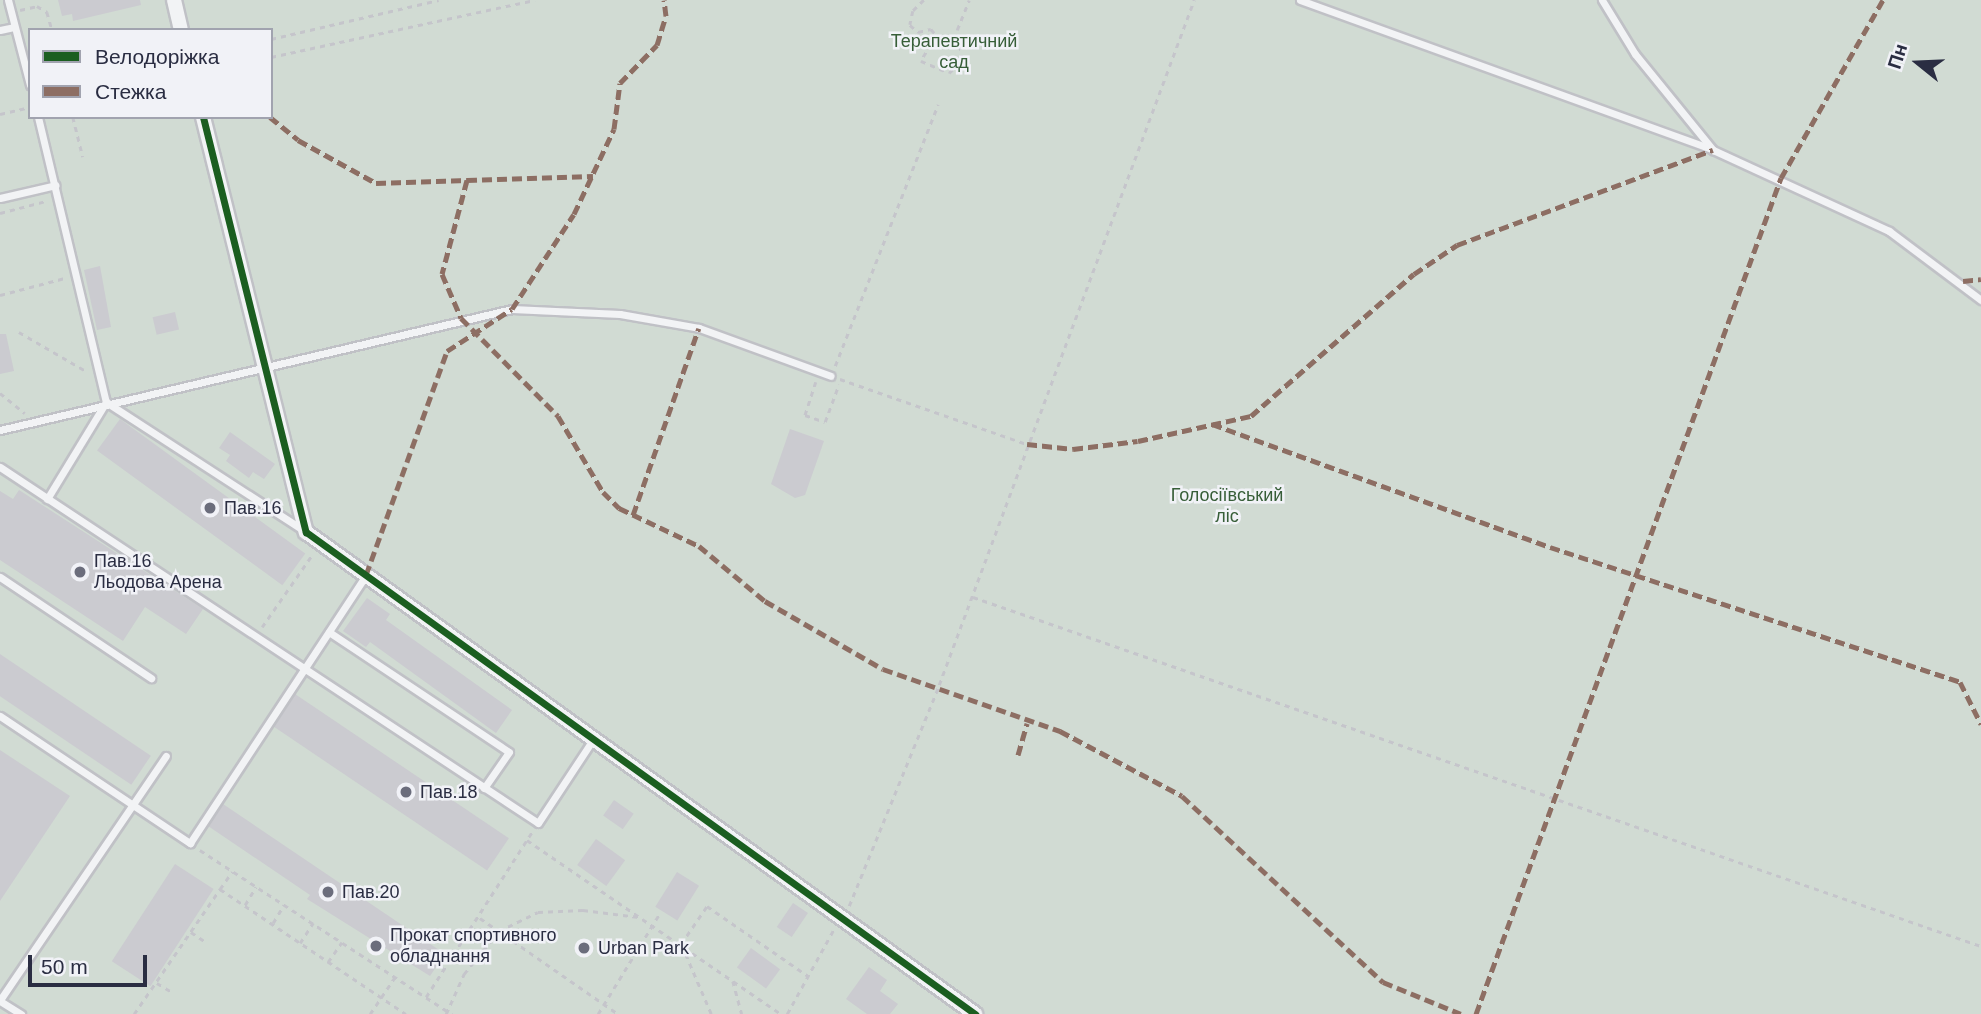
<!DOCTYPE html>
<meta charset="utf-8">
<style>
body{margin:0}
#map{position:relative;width:1981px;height:1014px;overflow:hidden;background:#e3e4e8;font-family:Arial,sans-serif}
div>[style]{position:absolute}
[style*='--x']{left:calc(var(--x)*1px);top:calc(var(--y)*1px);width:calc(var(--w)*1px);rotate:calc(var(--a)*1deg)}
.green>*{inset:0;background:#d1dbd3}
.building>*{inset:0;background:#cbcbd0;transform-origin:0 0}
.path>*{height:2.5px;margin-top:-1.25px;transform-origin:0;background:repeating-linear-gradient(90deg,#c5c5cb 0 5px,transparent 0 10px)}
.roads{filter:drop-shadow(2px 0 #c0c1c6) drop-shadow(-2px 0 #c0c1c6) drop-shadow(0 2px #c0c1c6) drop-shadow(0 -2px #c0c1c6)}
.service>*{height:7px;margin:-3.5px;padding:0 3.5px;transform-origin:3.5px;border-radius:3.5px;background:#f2f3f5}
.minor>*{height:14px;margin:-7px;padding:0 7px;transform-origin:7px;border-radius:7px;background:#f2f3f5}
.quiet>*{height:5px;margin-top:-2.5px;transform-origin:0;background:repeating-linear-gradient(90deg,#8d6e63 0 10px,transparent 0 15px)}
.cycleway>*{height:7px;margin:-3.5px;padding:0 3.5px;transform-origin:3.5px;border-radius:3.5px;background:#1b5e20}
.dots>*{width:19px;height:19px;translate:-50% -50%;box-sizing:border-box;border:4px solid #f1f2f7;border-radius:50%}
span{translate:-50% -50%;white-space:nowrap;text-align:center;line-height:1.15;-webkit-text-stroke:5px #f1f2f7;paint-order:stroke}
.park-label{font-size:18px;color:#375e38}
.poi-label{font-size:18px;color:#2a2d42}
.left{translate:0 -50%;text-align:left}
.legend{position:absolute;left:28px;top:28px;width:245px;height:91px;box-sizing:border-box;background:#f1f2f7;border:2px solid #a1a3af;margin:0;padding:9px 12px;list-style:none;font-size:21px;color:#2a2d42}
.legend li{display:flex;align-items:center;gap:14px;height:35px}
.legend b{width:35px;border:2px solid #a1a3af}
.north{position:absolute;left:1883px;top:28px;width:70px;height:70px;-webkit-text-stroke:5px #f1f2f7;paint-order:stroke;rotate:288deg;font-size:19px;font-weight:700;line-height:28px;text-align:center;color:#2a2d42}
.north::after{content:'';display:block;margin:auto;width:24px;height:32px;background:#2a2d42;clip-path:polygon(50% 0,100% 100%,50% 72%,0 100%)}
.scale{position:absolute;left:28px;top:955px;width:119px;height:32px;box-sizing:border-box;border:4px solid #2a2d42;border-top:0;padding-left:9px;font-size:21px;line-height:24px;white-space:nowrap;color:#2a2d42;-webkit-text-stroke:5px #f1f2f7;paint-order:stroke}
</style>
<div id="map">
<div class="green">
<i style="clip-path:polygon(evenodd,0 0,1981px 0,1981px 1014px,0 1014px,0 0,30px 30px,271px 30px,271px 117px,30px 117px,30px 30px)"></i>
</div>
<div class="building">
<i style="clip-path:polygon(58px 0,140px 0,141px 5px,73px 21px,72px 14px,62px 16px)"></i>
<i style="clip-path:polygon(100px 266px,111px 327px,97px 330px,84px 270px)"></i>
<i style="left:175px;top:312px;width:18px;height:23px;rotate:77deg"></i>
<i style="clip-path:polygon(0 334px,6px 334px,14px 371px,0 374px)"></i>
<i style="left:120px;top:419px;width:229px;height:39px;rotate:36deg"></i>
<i style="clip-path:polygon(790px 429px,824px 441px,805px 495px,795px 498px,771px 484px)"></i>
<i style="clip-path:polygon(230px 432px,275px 464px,264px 479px,253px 472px,249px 478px,226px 461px,230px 455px,219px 448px)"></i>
<i style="clip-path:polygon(19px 490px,203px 609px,186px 634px,145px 607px,123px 641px,0 560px,0 491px,13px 499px)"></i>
<i style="clip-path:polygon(367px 598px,390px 614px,386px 620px,512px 710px,496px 733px,370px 642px,366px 647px,343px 631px)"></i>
<i style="left:0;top:654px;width:182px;height:35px;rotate:34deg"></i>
<i style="left:295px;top:694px;width:258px;height:39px;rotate:34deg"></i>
<i style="clip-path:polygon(0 750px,70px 796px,0 901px)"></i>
<i style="left:614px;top:800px;width:24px;height:19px;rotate:35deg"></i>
<i style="clip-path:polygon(223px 804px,445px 954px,430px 976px,307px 899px,310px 895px,208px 826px)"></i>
<i style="left:596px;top:839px;width:36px;height:32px;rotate:36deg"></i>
<i style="left:175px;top:864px;width:46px;height:116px;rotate:33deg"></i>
<i style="left:677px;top:872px;width:26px;height:41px;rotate:32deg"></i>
<i style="left:793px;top:903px;width:18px;height:29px;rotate:34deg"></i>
<i style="left:751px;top:948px;width:36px;height:24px;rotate:36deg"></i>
<i style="clip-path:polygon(869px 967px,887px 980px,880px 991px,898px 1004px,890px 1014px,867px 1014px,846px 999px)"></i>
</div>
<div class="path">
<i style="--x:924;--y:0;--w:16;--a:135"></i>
<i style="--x:913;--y:11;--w:14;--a:102"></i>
<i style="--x:910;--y:25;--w:11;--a:41"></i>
<i style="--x:918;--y:32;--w:13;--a:-13"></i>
<i style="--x:931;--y:29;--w:9;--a:49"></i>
<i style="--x:937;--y:36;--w:30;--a:123"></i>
<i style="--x:921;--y:61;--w:30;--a:23"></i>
<i style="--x:949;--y:73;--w:18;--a:-45"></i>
<i style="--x:962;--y:60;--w:30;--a:-99"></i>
<i style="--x:957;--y:30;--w:32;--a:-68"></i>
<i style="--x:20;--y:10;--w:17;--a:-13"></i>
<i style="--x:37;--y:6;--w:12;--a:31"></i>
<i style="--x:47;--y:12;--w:19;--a:74"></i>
<i style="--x:271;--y:39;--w:172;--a:-13.1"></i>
<i style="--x:271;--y:57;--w:270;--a:-12.2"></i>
<i style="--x:0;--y:114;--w:31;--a:-13"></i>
<i style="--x:73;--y:117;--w:41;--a:76"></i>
<i style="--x:0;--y:213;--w:48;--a:-14.6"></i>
<i style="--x:0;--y:295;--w:67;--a:-14.7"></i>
<i style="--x:19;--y:332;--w:78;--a:30.2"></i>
<i style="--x:835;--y:366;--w:281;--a:-68.5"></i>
<i style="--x:840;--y:379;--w:198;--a:19.2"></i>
<i style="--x:816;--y:382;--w:35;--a:108"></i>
<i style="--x:805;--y:415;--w:21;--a:19"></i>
<i style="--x:825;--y:422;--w:40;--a:-69.8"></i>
<i style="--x:0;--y:393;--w:32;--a:39"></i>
<i style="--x:973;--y:597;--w:1067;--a:19.1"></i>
<i style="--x:262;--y:627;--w:88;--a:-55.2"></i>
<i style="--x:527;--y:840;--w:308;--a:34.4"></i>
<i style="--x:200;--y:850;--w:301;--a:33.1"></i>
<i style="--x:220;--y:889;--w:21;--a:-55"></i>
<i style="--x:245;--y:905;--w:21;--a:-59"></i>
<i style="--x:849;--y:906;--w:239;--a:-67.8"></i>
<i style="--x:939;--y:685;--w:731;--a:-69.58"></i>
<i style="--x:480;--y:918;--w:168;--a:34.8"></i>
<i style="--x:273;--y:923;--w:21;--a:-59"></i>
<i style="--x:191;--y:932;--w:18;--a:34"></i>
<i style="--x:300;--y:943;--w:24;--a:-57"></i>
<i style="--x:328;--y:962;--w:24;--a:-55"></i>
<i style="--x:733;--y:981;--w:34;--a:75"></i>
<i style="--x:157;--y:983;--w:17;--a:31"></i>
<i style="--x:426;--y:997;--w:196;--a:-57.3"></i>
<i style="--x:134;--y:1014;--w:152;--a:-55.5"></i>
<i style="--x:220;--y:889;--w:224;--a:33.9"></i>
<i style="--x:370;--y:1014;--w:45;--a:-56"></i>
<i style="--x:446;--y:1014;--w:44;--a:-65.8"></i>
<i style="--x:464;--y:974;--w:55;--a:-50.9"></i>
<i style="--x:499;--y:931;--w:43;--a:-26"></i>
<i style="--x:538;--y:912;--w:45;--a:-2.5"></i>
<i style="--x:583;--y:910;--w:56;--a:7.1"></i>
<i style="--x:598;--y:1014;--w:119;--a:-58.5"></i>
<i style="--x:711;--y:1014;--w:76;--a:-113.2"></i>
<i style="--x:681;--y:944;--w:46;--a:-55.6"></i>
<i style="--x:707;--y:906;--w:123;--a:34.7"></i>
<i style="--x:787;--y:1014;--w:97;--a:-61.1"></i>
</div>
<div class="roads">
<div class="service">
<i style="--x:8;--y:0;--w:88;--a:75.5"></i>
<i style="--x:1300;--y:0;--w:437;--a:19.9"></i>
<i style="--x:1602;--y:0;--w:63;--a:58.6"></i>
<i style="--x:1635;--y:54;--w:124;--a:50.9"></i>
<i style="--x:1713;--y:150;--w:194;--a:24.7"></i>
<i style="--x:1889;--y:231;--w:115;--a:36.9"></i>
<i style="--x:0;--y:30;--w:14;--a:-12"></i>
<i style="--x:38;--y:117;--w:293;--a:76.6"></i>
<i style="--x:106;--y:402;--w:235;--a:33"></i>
<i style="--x:0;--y:198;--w:57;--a:-13.1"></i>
<i style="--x:0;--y:430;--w:526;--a:-13.3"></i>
<i style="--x:512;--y:309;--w:108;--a:2.7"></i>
<i style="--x:620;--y:314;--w:80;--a:10"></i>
<i style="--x:699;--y:328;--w:140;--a:20"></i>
<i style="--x:0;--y:467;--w:645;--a:33.49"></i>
<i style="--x:538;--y:823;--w:98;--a:-56.6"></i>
<i style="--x:47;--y:499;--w:114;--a:-58.7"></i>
<i style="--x:0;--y:577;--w:182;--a:33.8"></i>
<i style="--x:329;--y:632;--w:216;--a:33.7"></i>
<i style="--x:509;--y:752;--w:44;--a:124.8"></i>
<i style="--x:0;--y:716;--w:229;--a:33.8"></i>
<i style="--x:190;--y:843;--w:321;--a:-56.7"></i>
<i style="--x:0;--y:1000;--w:295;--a:-55.8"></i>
<i style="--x:0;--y:1001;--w:25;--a:32"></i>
</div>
<div class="minor">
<i style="--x:174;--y:0;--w:31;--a:77"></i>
<i style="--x:203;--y:117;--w:428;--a:76.1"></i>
<i style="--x:306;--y:532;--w:825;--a:35.77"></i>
</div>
</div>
<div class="quiet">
<i style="--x:270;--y:117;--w:36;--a:39"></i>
<i style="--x:298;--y:140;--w:89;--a:28.9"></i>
<i style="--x:376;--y:183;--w:91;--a:-1.9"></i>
<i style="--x:467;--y:180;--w:97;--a:104.9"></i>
<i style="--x:442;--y:274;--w:48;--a:66.6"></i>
<i style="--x:461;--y:318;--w:138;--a:45.3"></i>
<i style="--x:558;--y:416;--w:88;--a:59.4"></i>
<i style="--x:603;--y:492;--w:23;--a:45"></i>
<i style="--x:619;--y:508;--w:89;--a:25.4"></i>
<i style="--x:699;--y:546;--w:86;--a:39.8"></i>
<i style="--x:765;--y:601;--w:136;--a:30"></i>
<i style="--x:883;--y:669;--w:188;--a:19.3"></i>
<i style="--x:1060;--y:731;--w:138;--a:28"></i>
<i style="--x:1182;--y:796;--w:274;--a:42.8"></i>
<i style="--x:1383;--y:982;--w:84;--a:22.3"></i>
<i style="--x:467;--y:180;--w:126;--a:-1.8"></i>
<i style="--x:1963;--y:281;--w:18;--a:-6"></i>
<i style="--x:1212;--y:424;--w:360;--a:20"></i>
<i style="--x:1550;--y:547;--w:432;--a:18.2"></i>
<i style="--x:1960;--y:682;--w:47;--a:63.4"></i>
<i style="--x:1027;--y:444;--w:46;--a:6.2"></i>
<i style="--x:1073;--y:449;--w:65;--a:-7"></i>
<i style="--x:1138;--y:441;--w:116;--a:-12.5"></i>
<i style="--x:1251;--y:416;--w:216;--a:-41.1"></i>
<i style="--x:1414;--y:274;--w:52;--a:-34"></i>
<i style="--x:1457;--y:245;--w:273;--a:-20.4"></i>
<i style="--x:633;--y:515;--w:198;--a:-70.6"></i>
<i style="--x:366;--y:575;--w:238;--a:-70.1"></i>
<i style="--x:447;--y:351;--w:77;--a:-32.9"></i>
<i style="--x:512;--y:309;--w:113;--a:-56.9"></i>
<i style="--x:574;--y:214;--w:94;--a:-64.8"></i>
<i style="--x:614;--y:129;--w:46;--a:-82.6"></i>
<i style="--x:620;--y:83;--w:53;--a:-45.8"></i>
<i style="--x:657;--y:45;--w:30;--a:-73"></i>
<i style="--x:666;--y:16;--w:16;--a:-97"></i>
<i style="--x:1018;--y:755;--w:33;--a:-74"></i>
<i style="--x:1476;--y:1014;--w:890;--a:-69.96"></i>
<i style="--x:1781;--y:178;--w:205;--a:-60.2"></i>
</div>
<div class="cycleway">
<i style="--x:203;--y:117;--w:428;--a:76.1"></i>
<i style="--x:306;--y:532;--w:825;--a:35.77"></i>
</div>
<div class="dots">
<i style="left:210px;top:508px;background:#6b6d7c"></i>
<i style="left:80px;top:572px;background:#6b6d7c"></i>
<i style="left:406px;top:792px;background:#6b6d7c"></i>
<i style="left:328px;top:892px;background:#6b6d7c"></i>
<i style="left:376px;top:946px;background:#6b6d7c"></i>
<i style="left:584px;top:948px;background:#6b6d7c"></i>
</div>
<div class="park-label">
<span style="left:954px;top:52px">Терапевтичний<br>сад</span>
<span style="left:1227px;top:506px">Голосіївський<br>ліс</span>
</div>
<div class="poi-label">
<span class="left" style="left:224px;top:508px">Пав.16</span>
<span class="left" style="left:94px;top:572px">Пав.16<br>Льодова Арена</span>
<span class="left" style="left:420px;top:792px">Пав.18</span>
<span class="left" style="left:342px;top:892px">Пав.20</span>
<span class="left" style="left:390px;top:946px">Прокат спортивного<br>обладнання</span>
<span class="left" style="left:598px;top:948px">Urban Park</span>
</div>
<ul class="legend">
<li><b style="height:9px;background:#1b5e20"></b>Велодоріжка</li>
<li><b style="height:9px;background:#8d6e63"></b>Стежка</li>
</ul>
<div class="north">Пн</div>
<div class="scale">50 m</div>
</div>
